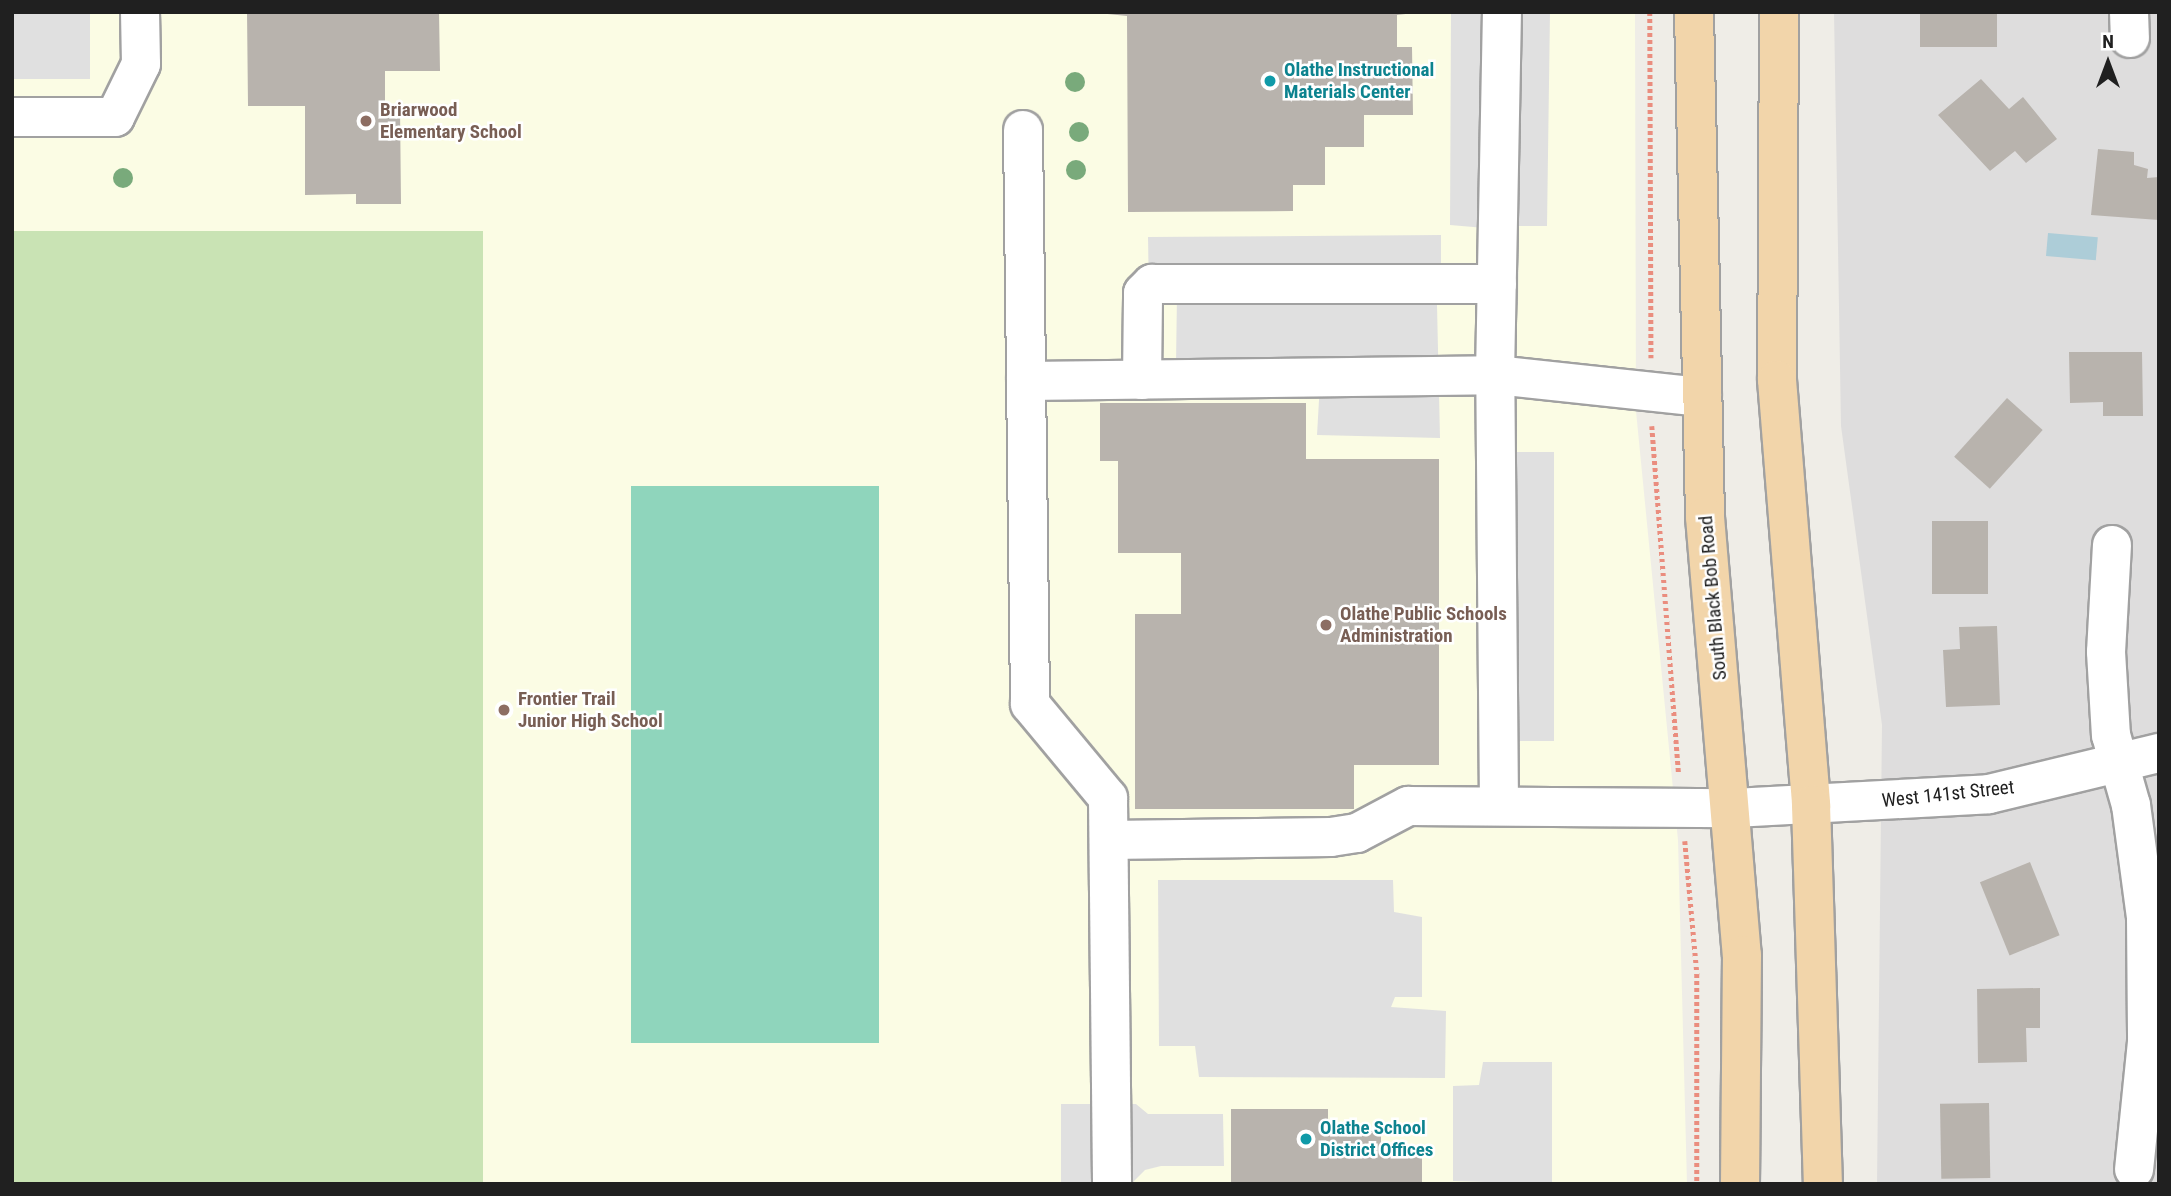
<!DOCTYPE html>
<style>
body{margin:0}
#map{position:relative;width:2171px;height:1196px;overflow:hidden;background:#efede7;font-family:"Roboto Condensed",sans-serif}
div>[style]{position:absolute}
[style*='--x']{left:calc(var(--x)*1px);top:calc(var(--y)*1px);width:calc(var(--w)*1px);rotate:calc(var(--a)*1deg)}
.residential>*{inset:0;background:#dedddd}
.education>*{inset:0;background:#fbfce4}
.grass>*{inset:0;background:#c9e3b4;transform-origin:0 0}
.pitch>*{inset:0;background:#8fd5bc;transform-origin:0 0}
.parking>*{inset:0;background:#e0e0e0;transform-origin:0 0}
.water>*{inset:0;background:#adcdd8;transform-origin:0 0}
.building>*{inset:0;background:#b8b3ad;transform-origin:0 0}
.path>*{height:4.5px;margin-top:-2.25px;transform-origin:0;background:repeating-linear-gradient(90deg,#ea8d7e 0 3.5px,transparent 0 7px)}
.roads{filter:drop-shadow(2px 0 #a1a1a1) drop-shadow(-2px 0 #a1a1a1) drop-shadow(0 2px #a1a1a1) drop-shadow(0 -2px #a1a1a1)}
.minor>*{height:38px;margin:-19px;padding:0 19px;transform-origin:19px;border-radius:19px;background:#fff}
.major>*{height:38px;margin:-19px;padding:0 19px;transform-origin:19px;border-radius:19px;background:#f2d5aa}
.trees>*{width:20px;height:20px;margin:-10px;border-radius:50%;background:#79aa7b}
.dots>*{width:19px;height:19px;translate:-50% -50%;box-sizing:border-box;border:4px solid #fff;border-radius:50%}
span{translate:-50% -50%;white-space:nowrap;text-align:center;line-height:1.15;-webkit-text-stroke:5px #fff;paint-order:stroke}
.culture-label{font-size:19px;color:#0d838f;font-weight:700}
.left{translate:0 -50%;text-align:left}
.education-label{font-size:19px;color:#785e54;font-weight:700}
.street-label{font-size:19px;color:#202020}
.frame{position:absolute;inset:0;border:14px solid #202020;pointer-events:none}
.north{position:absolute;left:2073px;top:28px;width:70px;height:70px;-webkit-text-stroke:5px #fff;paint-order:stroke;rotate:0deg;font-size:19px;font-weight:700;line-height:28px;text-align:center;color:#202020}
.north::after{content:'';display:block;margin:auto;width:24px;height:32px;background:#202020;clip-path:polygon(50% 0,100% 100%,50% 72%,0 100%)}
</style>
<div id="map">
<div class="residential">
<i style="clip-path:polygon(1834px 12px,2159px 12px,2159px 1184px,1877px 1184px,1882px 725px,1841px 426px)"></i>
</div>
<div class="education">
<i style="clip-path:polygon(12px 12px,1635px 12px,1636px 411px,1678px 840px,1687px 1184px,12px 1184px)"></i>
</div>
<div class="grass">
<i style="left:483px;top:231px;width:953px;height:471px;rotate:90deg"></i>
</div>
<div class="pitch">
<i style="left:631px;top:486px;width:248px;height:557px"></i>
</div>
<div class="parking">
<i style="left:12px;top:12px;width:78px;height:67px"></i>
<i style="clip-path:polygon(1451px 12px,1550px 12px,1547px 226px,1519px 226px,1518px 305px,1437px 305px,1440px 438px,1317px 435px,1321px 365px,1176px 363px,1177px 294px,1149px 297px,1148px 237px,1441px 235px,1441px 265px,1484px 266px,1485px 228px,1450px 225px)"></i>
<i style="left:1501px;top:452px;width:53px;height:289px"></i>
<i style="clip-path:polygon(1158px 880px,1393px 880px,1394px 912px,1422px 917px,1422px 997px,1395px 997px,1391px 1007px,1446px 1011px,1445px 1078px,1199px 1077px,1195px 1046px,1159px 1046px)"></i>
<i style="clip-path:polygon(1483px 1062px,1552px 1062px,1552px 1184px,1453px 1181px,1453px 1086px,1479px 1085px)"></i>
<i style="clip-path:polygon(1061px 1104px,1136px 1104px,1148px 1114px,1223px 1114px,1224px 1166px,1161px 1166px,1145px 1170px,1131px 1184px,1061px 1184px)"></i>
</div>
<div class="water">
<i style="left:2048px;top:233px;width:50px;height:23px;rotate:5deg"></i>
</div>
<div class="building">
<i style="clip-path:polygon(247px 12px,439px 12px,440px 71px,385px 71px,385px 107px,400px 107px,401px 204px,356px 204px,356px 194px,305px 195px,305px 106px,248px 106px)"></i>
<i style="clip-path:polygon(1088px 12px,1423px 12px,1397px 15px,1397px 47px,1412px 47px,1413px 115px,1364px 115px,1364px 147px,1325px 147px,1325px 185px,1293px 185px,1293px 211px,1128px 212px,1127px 16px)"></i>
<i style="left:1920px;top:12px;width:77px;height:35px"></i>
<i style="clip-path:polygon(1981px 79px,2009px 109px,2023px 97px,2057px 139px,2026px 163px,2015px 151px,1990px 171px,1938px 115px)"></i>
<i style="clip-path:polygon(2098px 149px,2134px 152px,2134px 165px,2148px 169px,2147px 178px,2159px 177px,2159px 220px,2091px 215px)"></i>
<i style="clip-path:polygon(2069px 352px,2142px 352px,2143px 416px,2103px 416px,2103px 402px,2070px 403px)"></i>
<i style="left:2007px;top:398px;width:48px;height:79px;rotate:42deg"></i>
<i style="clip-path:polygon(1100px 403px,1306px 403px,1306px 459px,1439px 459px,1439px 765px,1354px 765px,1354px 809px,1135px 809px,1135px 614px,1181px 614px,1181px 553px,1118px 553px,1118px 461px,1100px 461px)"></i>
<i style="left:1932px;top:521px;width:56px;height:73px"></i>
<i style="clip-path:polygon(1997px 626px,2000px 705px,1946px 707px,1943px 650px,1960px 649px,1959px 627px)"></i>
<i style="left:2030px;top:862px;width:79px;height:54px;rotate:68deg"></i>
<i style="clip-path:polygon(2040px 988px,2040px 1028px,2026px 1028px,2027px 1062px,1978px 1063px,1977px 989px)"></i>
<i style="left:1989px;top:1103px;width:75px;height:49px;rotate:89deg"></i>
<i style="clip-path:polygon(1231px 1109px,1328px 1109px,1328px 1131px,1381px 1131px,1381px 1147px,1422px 1147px,1422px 1184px,1231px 1184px)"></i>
</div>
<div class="path">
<i style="--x:1650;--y:12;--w:346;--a:89.8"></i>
<i style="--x:1652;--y:426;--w:348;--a:85.6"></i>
<i style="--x:1685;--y:841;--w:134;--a:84.8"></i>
<i style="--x:1697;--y:974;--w:210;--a:90"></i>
</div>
<div class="roads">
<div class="minor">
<i style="--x:2129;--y:12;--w:26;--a:88"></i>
<i style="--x:12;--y:117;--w:103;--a:0"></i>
<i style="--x:115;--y:117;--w:59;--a:-63.9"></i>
<i style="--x:141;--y:64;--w:52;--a:-91.1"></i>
<i style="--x:1023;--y:130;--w:574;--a:89.3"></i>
<i style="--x:1030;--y:704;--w:122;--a:50.3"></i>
<i style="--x:1108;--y:798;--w:386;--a:89.4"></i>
<i style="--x:1142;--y:380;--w:87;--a:-89.3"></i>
<i style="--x:1143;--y:293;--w:13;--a:-45"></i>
<i style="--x:1152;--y:284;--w:345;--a:0"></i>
<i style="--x:1026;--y:381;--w:469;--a:-0.7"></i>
<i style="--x:1495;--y:375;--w:363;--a:-88.9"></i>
<i style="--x:2112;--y:545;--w:107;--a:93.2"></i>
<i style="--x:2106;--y:652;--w:83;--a:86.6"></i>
<i style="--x:2111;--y:735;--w:73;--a:74.1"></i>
<i style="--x:2131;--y:805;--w:114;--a:82.4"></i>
<i style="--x:2146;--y:918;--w:124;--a:89.5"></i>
<i style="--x:2147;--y:1042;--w:128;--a:95.8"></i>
<i style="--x:1499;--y:805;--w:430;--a:-90.5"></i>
<i style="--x:1495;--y:375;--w:208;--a:6.1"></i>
<i style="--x:1109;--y:840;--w:222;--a:-0.8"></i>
<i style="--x:1331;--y:837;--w:26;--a:-9"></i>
<i style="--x:1357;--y:833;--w:58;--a:-27.9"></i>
<i style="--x:1408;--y:806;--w:326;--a:0.4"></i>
<i style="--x:1734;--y:808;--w:255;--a:-3.1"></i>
<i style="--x:1989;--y:794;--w:175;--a:-13.6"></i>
</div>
<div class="major">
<i style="--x:1694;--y:12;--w:505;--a:88.75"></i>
<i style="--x:1705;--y:517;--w:440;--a:85.2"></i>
<i style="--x:1742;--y:955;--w:229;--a:90.5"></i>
<i style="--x:1779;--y:12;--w:368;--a:90.3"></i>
<i style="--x:1777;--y:380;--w:426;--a:85.4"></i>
<i style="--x:1811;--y:805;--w:379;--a:88.2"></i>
</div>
</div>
<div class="trees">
<i style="left:1075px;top:82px"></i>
<i style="left:1079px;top:132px"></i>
<i style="left:1076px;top:170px"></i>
<i style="left:123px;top:178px"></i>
</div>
<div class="dots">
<i style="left:1270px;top:81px;background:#0f9aa8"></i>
<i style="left:366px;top:121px;background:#8d6e63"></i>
<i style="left:1326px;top:625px;background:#8d6e63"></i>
<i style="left:504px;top:710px;background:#8d6e63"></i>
<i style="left:1306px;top:1139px;background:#0f9aa8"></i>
</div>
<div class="culture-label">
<span class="left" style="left:1284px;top:81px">Olathe Instructional<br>Materials Center</span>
<span class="left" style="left:1320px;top:1139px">Olathe School<br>District Offices</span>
</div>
<div class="education-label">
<span class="left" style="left:380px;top:121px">Briarwood<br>Elementary School</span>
<span class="left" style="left:1340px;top:625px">Olathe Public Schools<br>Administration</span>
<span class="left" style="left:518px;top:710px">Frontier Trail<br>Junior High School</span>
</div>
<div class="street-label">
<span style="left:1713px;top:598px;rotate:-95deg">South Black Bob Road</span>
<span style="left:1948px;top:794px;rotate:-6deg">West 141st Street</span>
</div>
<div class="frame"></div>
<div class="north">N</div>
</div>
